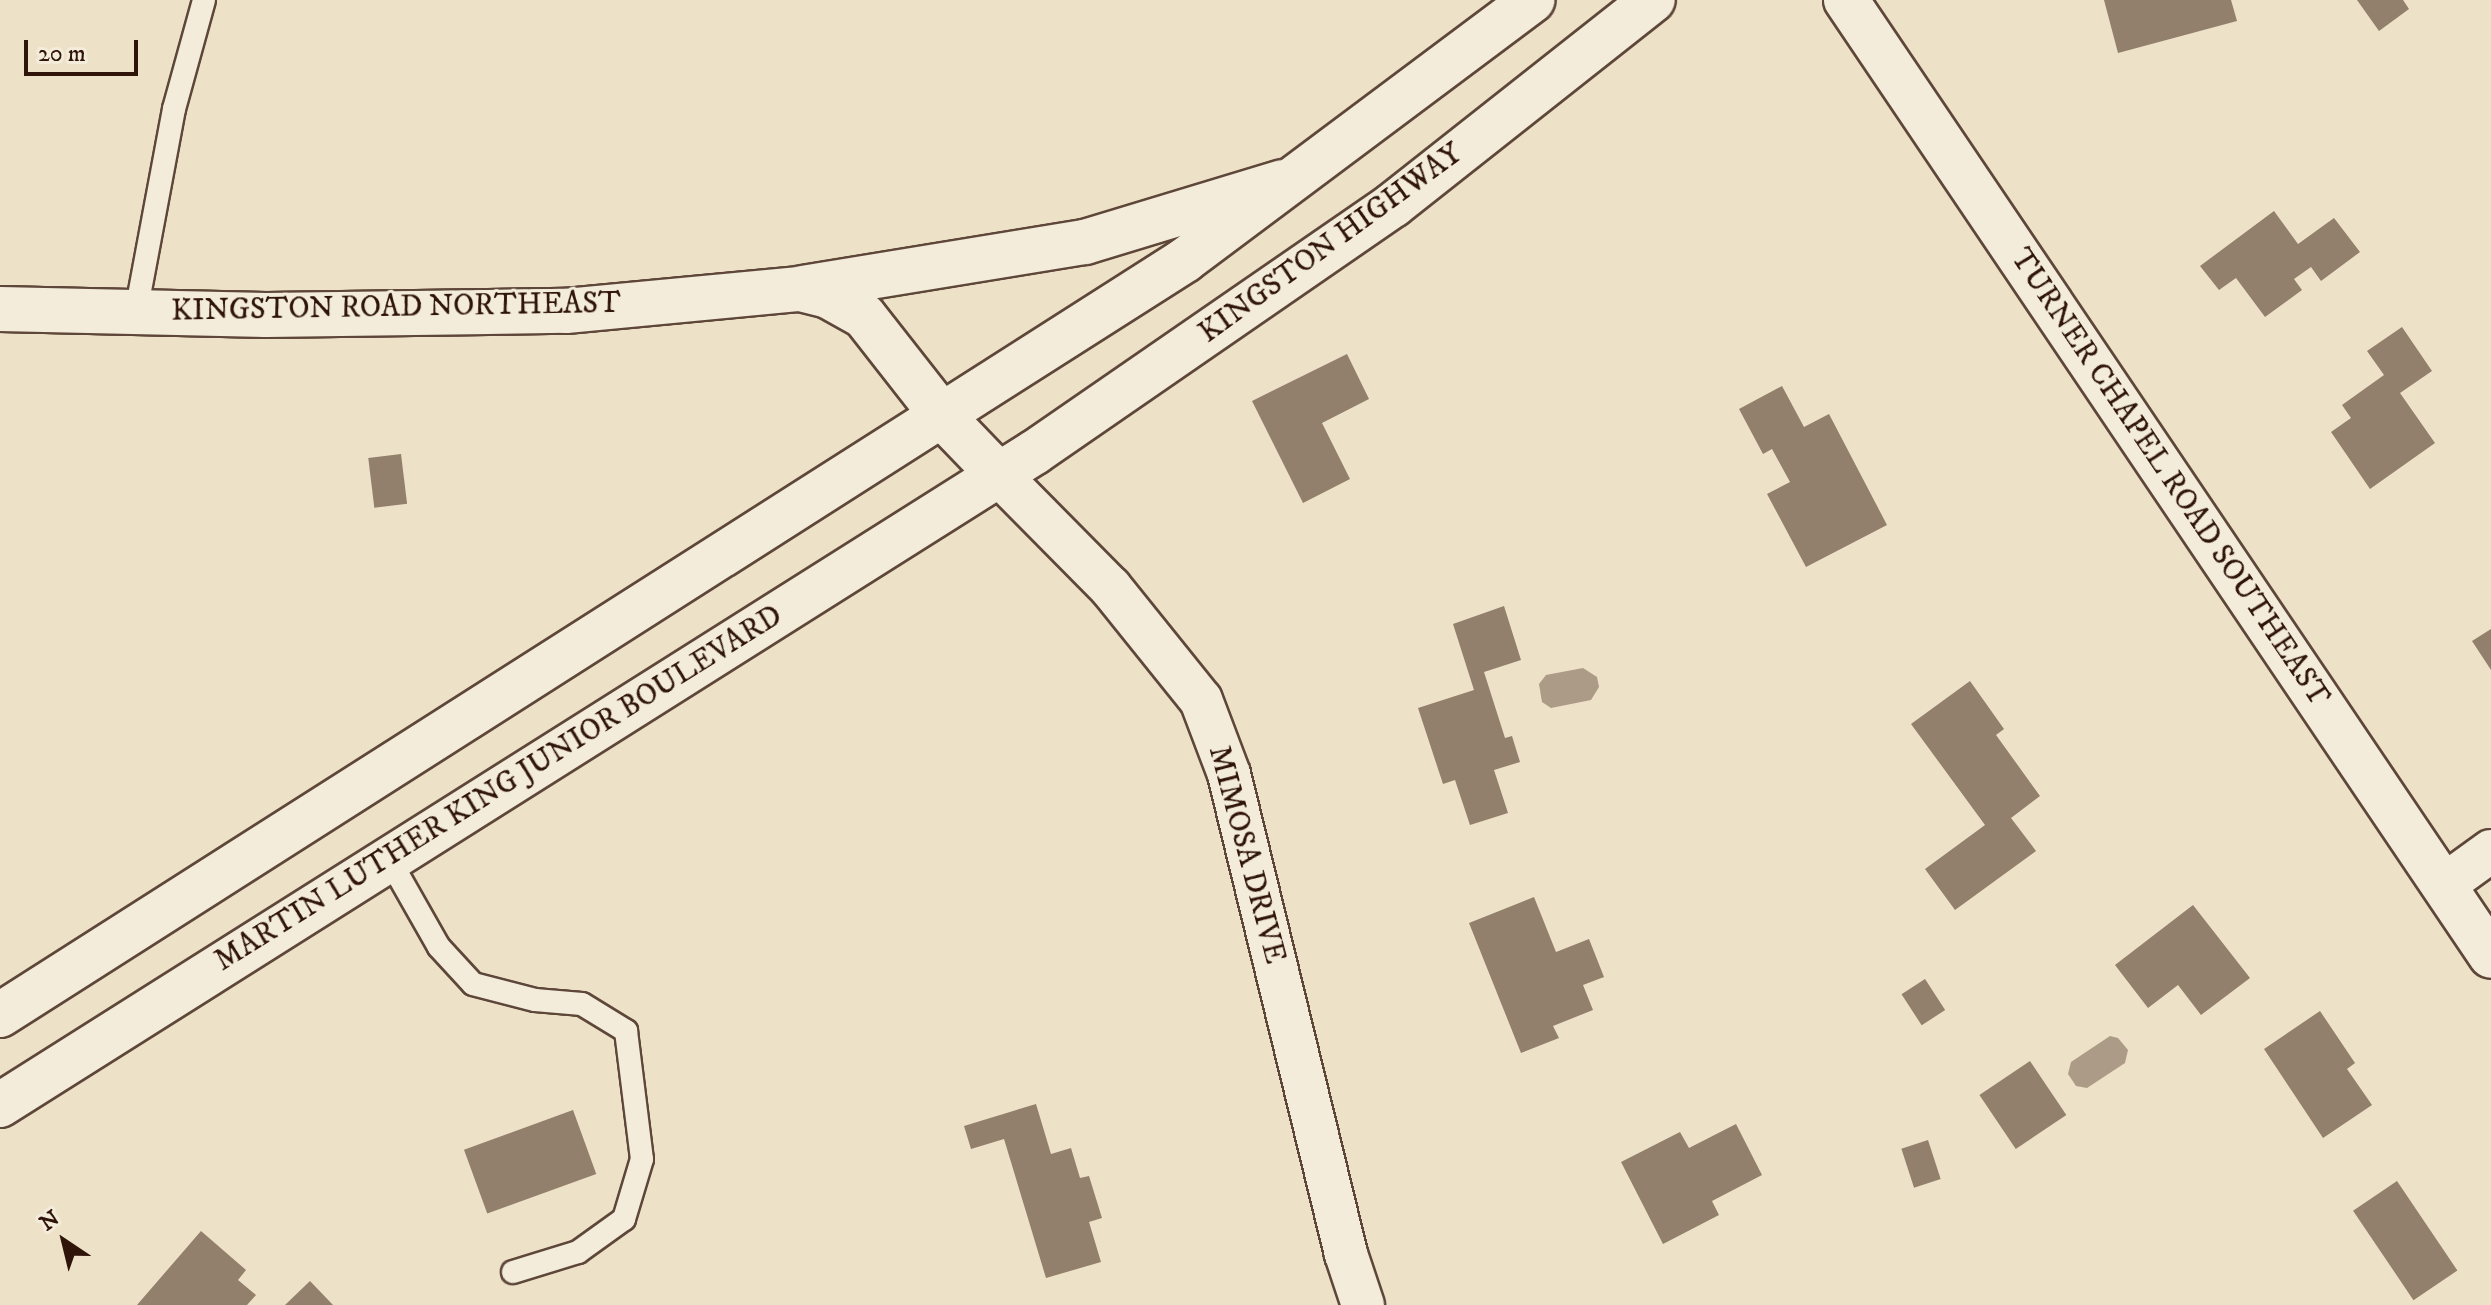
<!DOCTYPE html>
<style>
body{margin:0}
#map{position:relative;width:2491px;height:1305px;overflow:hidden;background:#ede1c8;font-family:"IM FELL DW Pica",serif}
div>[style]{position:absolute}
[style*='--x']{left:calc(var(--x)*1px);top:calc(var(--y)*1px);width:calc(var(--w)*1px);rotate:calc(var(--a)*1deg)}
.water>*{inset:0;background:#ac9b87}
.building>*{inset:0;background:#927f6c;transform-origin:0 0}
.roads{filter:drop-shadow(2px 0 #5e4739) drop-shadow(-2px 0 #5e4739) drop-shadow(0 2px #5e4739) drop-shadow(0 -2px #5e4739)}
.service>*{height:22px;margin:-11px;padding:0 11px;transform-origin:11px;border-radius:11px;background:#f3ecdb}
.minor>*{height:42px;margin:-21px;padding:0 21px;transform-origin:21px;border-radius:21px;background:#f3ecdb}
.tertiary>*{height:44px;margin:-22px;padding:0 22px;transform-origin:22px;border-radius:22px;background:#f3ecdb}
.secondary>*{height:44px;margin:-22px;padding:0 22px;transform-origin:22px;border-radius:22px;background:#f3ecdb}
span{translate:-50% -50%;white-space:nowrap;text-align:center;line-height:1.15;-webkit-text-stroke:6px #f3ecdb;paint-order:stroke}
.street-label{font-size:30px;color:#2f1409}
.north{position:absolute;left:24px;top:1201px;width:80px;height:80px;-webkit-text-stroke:6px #f3ecdb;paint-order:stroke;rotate:325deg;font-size:22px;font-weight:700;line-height:32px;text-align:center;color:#2f1409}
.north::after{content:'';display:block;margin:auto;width:28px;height:36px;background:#2f1409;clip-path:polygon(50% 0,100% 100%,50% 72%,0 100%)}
.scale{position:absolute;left:24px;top:40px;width:114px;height:36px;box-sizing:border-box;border:4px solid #2f1409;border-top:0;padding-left:10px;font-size:24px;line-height:28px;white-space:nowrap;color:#2f1409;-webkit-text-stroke:6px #f3ecdb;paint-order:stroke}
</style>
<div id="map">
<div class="water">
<i style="clip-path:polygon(1583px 668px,1597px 677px,1599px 687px,1591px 700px,1551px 708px,1542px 702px,1539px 684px,1546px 675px)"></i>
<i style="clip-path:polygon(2110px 1036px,2118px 1038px,2128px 1050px,2125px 1063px,2087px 1088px,2076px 1086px,2068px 1074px,2071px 1062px)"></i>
</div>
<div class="building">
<i style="clip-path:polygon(2104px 0,2231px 0,2237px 21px,2118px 53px)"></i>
<i style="clip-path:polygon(2357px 0,2403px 0,2409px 9px,2379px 31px)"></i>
<i style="clip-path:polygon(2274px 211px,2298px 244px,2334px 218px,2360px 252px,2321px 281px,2311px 267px,2294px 279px,2302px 290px,2265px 317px,2236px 278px,2219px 290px,2200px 266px)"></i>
<i style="clip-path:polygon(2402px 327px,2432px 371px,2400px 393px,2435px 443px,2370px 489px,2331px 432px,2351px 418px,2342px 405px,2384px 375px,2367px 351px)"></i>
<i style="clip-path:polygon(1347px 354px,1369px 399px,1322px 423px,1350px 479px,1303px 503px,1252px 401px)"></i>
<i style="clip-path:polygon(1782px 386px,1804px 427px,1829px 414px,1887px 525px,1806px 567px,1767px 494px,1790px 482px,1772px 449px,1763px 454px,1739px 409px)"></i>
<i style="left:401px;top:454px;width:50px;height:33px;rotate:83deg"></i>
<i style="clip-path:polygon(1504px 606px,1521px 660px,1484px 672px,1505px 738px,1512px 736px,1520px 762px,1494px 770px,1508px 813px,1470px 825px,1455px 780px,1443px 784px,1418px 708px,1474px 690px,1453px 624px)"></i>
<i style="clip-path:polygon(2491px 629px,2491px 670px,2472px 641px)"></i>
<i style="clip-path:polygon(1970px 681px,2004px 729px,1996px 735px,2040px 796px,2011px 818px,2036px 851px,1955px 910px,1925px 869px,1985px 825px,1911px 724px)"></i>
<i style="clip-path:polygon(1534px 897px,1556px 952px,1589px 939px,1604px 977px,1583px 985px,1593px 1010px,1553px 1026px,1559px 1038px,1521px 1053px,1469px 923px)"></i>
<i style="clip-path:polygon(2193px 905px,2250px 978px,2201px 1015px,2178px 985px,2148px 1008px,2115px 965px)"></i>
<i style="left:1925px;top:979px;width:37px;height:28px;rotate:57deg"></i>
<i style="clip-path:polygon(2320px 1011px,2355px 1063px,2347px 1069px,2372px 1105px,2323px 1138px,2264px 1049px)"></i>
<i style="left:2030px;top:1061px;width:65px;height:61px;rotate:56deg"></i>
<i style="clip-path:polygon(1036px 1104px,1051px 1154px,1071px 1148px,1080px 1178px,1089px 1176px,1102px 1218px,1089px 1222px,1101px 1262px,1046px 1278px,1004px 1139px,971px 1149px,964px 1126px)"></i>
<i style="left:573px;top:1110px;width:68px;height:116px;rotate:70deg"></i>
<i style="clip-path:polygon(1736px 1124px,1762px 1175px,1712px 1201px,1719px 1215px,1663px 1244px,1621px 1162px,1680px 1132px,1689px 1148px)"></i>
<i style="left:1928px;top:1140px;width:41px;height:28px;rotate:72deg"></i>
<i style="left:2397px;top:1181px;width:108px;height:53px;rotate:56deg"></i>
<i style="clip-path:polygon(201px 1231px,246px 1270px,238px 1280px,256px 1295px,247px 1305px,137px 1305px)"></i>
<i style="clip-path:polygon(310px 1281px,333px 1305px,285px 1305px)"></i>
</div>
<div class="roads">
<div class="service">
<i style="--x:136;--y:312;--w:207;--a:-79.4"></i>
<i style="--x:174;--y:109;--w:113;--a:-74.6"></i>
<i style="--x:389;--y:859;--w:101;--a:60.4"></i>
<i style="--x:439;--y:947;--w:50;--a:47.4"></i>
<i style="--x:473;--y:984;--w:64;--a:14.5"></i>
<i style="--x:535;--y:1000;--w:47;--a:4.9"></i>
<i style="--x:582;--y:1004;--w:52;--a:31.5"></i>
<i style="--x:626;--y:1031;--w:129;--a:82.9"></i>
<i style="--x:642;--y:1159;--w:63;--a:106.7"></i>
<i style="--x:624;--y:1219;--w:57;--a:144.3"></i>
<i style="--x:578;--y:1252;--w:68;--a:162.9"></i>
</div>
<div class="minor">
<i style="--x:999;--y:475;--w:158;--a:45.3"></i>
<i style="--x:1110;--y:587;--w:145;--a:51.2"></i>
<i style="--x:1201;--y:700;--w:79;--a:69.3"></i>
<i style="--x:1229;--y:774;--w:494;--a:76.3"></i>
<i style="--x:1346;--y:1254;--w:54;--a:71.6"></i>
<i style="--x:2444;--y:885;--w:58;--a:-35.9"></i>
</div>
<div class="tertiary">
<i style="--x:1846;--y:0;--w:1153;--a:55.99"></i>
<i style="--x:803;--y:288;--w:286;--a:-9.3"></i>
<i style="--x:1085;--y:242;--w:206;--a:-16.9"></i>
<i style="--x:0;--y:309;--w:266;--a:1.3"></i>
<i style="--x:266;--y:315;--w:300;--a:-0.8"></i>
<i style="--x:566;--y:311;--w:235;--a:-5.4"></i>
<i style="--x:800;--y:289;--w:29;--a:14"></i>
<i style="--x:828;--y:296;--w:41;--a:29.1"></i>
<i style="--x:864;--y:316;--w:130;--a:51.9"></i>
<i style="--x:944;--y:418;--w:79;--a:46"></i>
</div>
<div class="secondary">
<i style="--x:0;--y:1015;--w:1405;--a:-32.5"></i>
<i style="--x:1185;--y:260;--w:434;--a:-36.8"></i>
<i style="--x:0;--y:1105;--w:1224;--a:-32.25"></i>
<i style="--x:1035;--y:452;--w:435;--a:-34.6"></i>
<i style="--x:1393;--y:205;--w:331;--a:-38.3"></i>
</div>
</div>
<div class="street-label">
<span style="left:1331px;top:244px;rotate:-36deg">KINGSTON HIGHWAY</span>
<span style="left:396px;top:308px;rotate:-1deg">KINGSTON ROAD NORTHEAST</span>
<span style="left:2169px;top:478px;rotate:56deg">TURNER CHAPEL ROAD SOUTHEAST</span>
<span style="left:499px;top:789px;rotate:-32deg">MARTIN LUTHER KING JUNIOR BOULEVARD</span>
<span style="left:1246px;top:855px;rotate:75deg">MIMOSA DRIVE</span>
</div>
<div class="north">N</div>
<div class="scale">20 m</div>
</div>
